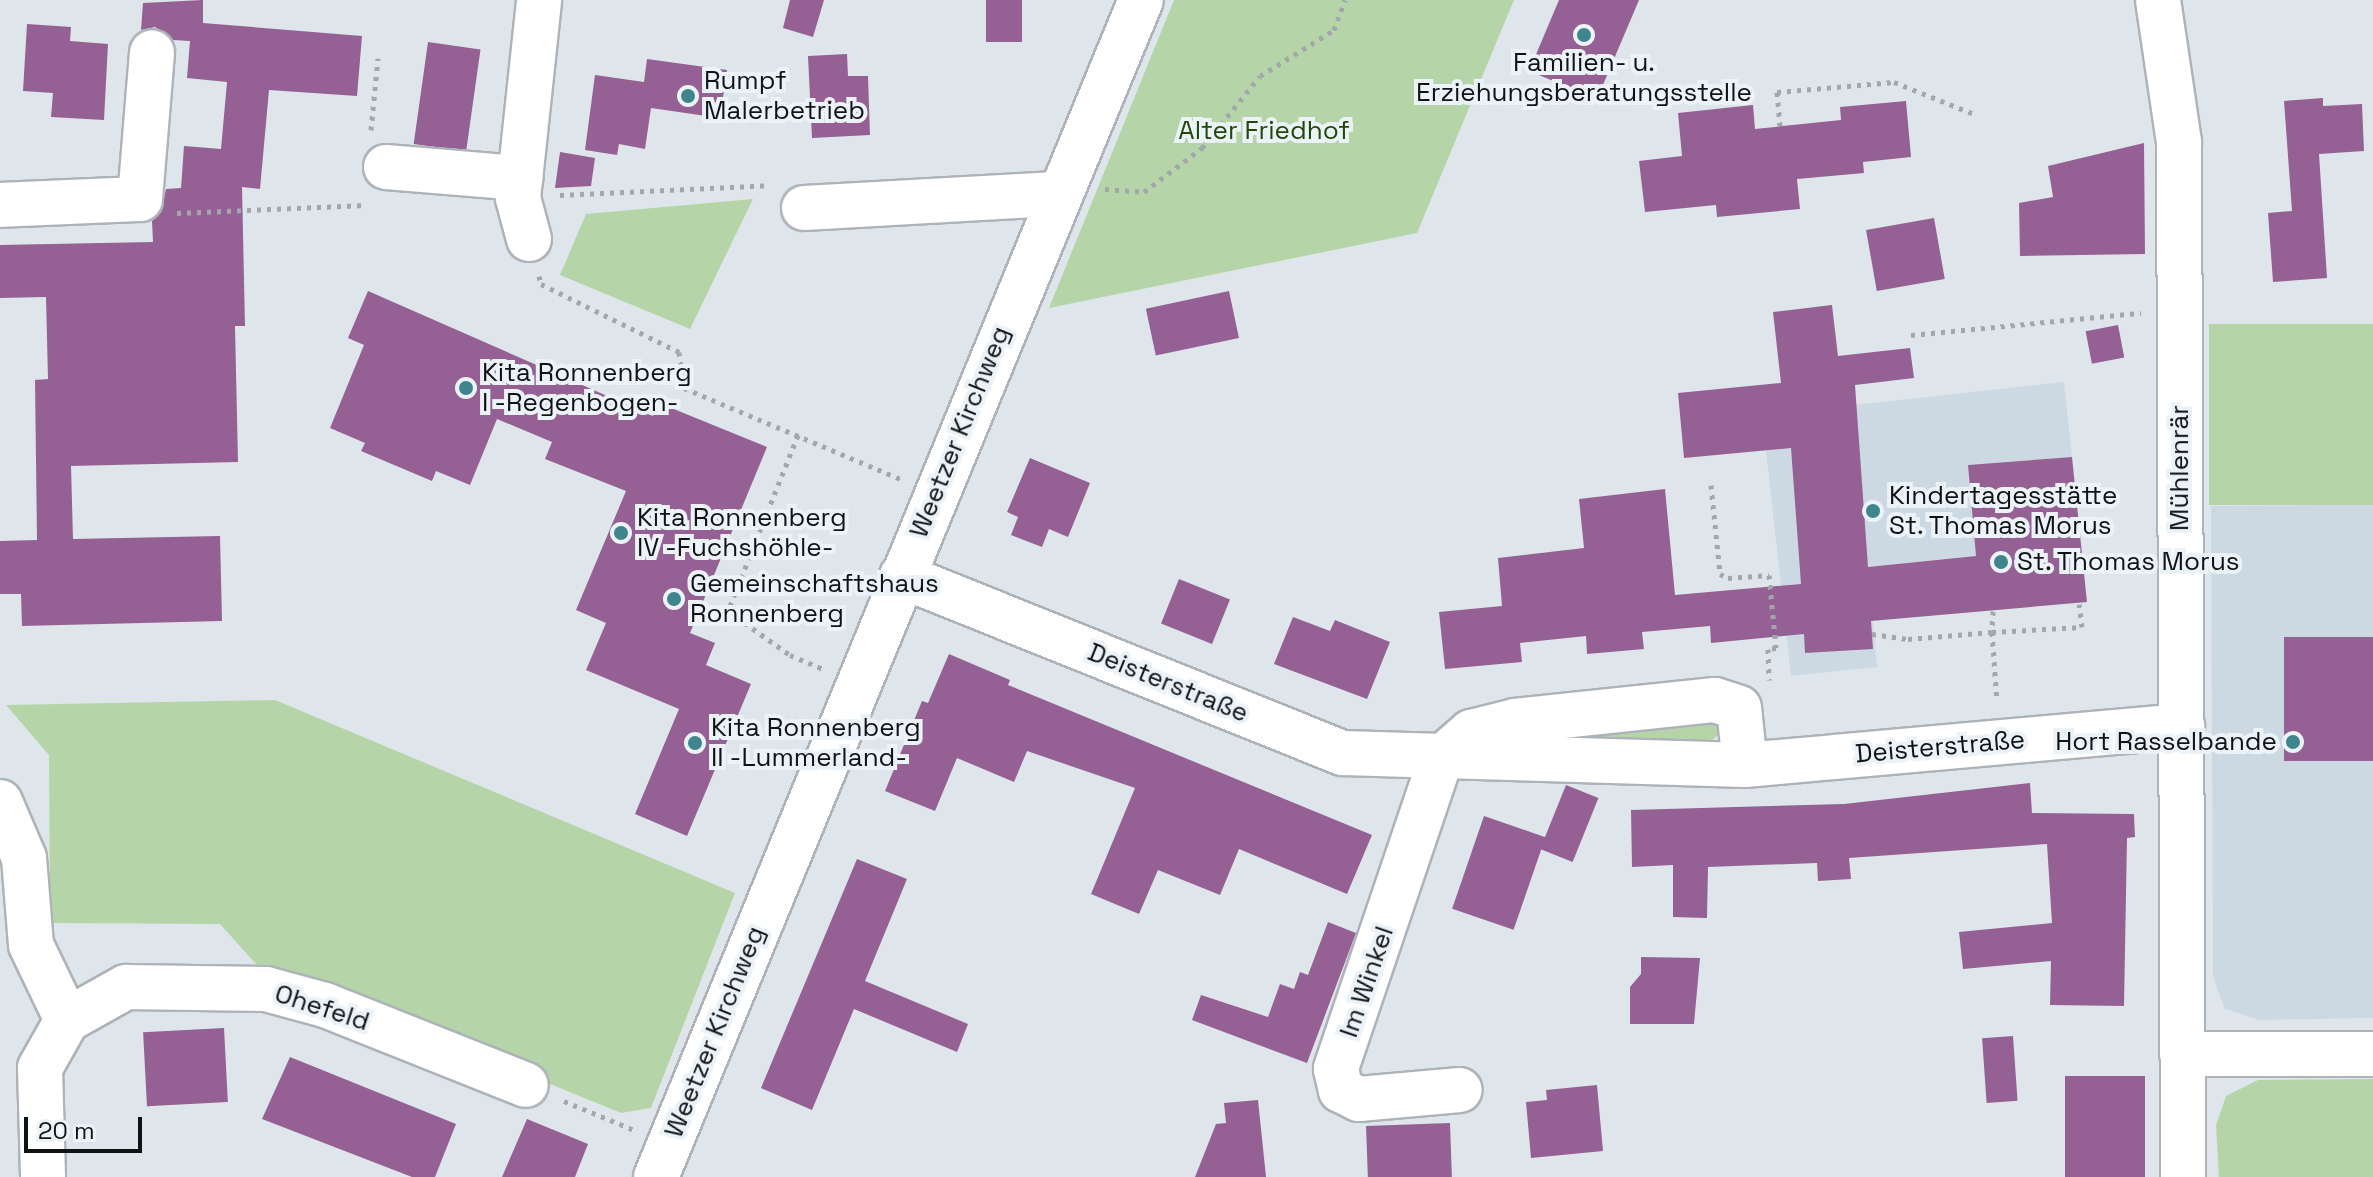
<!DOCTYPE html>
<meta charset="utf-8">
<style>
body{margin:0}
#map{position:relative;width:2373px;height:1177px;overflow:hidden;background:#dfe6eb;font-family:"Space Grotesk",sans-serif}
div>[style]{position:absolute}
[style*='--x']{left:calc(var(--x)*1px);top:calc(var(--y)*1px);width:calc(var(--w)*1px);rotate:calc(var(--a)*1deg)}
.built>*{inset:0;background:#ccd9e3}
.green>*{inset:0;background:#b5d5a9;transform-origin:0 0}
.building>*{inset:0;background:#956093;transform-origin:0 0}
.path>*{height:5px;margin-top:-2.5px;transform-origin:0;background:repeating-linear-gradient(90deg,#a1a7aa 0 4px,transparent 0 10px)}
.roads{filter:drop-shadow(2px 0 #adb3b8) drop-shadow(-2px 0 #adb3b8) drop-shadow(0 2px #adb3b8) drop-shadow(0 -2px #adb3b8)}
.minor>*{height:44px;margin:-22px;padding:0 22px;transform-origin:22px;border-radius:22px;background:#fff}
.dots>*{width:22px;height:22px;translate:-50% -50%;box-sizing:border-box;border:4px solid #ecf3f8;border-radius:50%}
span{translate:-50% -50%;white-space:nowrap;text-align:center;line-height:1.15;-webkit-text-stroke:8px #ecf3f8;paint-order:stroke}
.poi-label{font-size:26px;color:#101314}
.left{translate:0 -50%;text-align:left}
.right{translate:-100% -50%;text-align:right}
.park-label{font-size:26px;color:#204906}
.street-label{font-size:26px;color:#101314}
.scale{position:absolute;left:24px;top:1117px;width:118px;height:36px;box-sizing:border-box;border:4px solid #101314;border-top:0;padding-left:10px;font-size:24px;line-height:28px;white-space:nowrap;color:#101314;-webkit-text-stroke:6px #ecf3f8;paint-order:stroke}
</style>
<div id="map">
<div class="built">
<i style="clip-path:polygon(2064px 382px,2072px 457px,1969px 465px,1976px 556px,1868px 567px,1877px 667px,1791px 676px,1762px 415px)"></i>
<i style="clip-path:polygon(2373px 505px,2373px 1018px,2259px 1020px,2225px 1009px,2213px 977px,2211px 506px)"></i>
</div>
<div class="green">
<i style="clip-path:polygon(1174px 0,1514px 0,1417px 233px,1049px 308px)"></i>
<i style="clip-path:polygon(753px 199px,690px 329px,560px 275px,586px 214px)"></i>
<i style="left:2373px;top:324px;width:181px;height:164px;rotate:90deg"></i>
<i style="clip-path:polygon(275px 700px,735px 893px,651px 1108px,621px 1113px,256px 964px,220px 924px,50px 923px,49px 755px,6px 705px)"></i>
<i style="clip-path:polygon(1714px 712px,1724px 729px,1709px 743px,1538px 740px)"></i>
<i style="clip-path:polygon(2373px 1079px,2373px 1177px,2219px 1177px,2216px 1125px,2226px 1096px,2258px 1080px)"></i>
</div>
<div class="building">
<i style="clip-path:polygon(203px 0,203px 23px,362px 36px,357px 96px,269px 90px,260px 189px,242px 187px,245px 326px,235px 326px,238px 462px,71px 466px,73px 539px,220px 536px,222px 621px,22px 626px,21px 594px,0 594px,0 541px,37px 540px,35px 380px,48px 379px,46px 297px,0 298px,0 245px,153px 242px,152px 221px,161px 212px,166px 189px,181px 188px,184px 146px,221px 149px,227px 82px,187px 78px,190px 41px,173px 40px,155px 27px,141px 30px,143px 3px)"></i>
<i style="clip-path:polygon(790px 0,824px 0,813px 37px,783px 28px)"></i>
<i style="left:986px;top:0;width:36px;height:42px"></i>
<i style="clip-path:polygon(1559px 0,1639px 0,1597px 99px,1529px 71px)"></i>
<i style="clip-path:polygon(27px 24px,71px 27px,70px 41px,108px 44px,104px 120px,51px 117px,53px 93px,23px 91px)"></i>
<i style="left:428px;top:42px;width:53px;height:103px;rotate:8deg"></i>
<i style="clip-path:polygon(847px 54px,848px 76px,868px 76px,870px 135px,812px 138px,808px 56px)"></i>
<i style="clip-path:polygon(647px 59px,727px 70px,720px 118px,651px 108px,645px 149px,619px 144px,617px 155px,585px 150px,595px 75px,644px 82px)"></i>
<i style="clip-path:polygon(2323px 98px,2323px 106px,2362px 104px,2364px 151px,2319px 154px,2327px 278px,2273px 282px,2268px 213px,2292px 211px,2284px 101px)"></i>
<i style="clip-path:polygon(1906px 101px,1911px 157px,1863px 162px,1864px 173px,1797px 179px,1800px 209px,1717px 217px,1716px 205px,1645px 212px,1639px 161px,1682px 156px,1678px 113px,1753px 105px,1755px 129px,1841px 120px,1840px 107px)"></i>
<i style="clip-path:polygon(2144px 143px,2145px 254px,2020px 256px,2019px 203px,2053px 197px,2048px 166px)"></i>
<i style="clip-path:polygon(560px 152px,595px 158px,591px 186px,555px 188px)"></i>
<i style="left:1934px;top:218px;width:62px;height:69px;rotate:80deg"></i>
<i style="clip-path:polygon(368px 291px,653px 416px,659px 403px,767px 447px,690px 633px,715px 643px,706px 665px,751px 684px,687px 836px,635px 814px,679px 709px,586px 670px,606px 623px,576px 610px,626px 491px,545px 459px,552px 442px,497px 419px,470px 485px,436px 471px,432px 481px,361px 451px,365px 443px,330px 428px,364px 345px,348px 338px)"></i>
<i style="left:1229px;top:291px;width:48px;height:85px;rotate:78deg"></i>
<i style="clip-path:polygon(1832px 305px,1838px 356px,1910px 348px,1914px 378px,1855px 385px,1868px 567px,1976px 556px,1968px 465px,2072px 457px,2087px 602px,1871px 621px,1873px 649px,1805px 653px,1804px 634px,1711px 643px,1710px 626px,1642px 632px,1644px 649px,1587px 654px,1586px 636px,1520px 643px,1522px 662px,1445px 669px,1439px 612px,1502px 606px,1498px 558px,1584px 548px,1579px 499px,1665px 489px,1675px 595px,1801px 584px,1791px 448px,1684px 458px,1678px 393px,1781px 383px,1773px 312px)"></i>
<i style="left:2118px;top:325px;width:33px;height:33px;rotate:79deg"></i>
<i style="clip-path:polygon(1030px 458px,1090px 483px,1068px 537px,1049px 529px,1042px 547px,1011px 535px,1018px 517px,1007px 512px)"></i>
<i style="left:1179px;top:579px;width:55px;height:48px;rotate:22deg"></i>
<i style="clip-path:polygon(1293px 617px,1330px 631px,1335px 620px,1390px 642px,1367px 699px,1274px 664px)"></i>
<i style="left:2373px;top:637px;width:124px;height:89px;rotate:90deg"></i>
<i style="clip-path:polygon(949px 654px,1010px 680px,1008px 685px,1372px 835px,1347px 894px,1239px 849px,1220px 895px,1158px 870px,1139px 914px,1091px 894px,1135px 788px,1027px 751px,1014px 782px,957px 758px,935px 811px,885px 791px,922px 701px,928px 703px)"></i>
<i style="clip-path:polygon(2030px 783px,2032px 813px,2134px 814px,2135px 837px,2127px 838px,2124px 1006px,2050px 1005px,2051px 961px,1963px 969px,1959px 932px,2052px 923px,2047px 844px,1849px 858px,1851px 879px,1818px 881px,1817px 863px,1708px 867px,1707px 918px,1673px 917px,1673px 865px,1632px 867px,1631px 810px,1844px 804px)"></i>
<i style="left:1566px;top:785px;width:35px;height:69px;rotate:22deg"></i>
<i style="left:1484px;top:816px;width:65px;height:98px;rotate:19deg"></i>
<i style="clip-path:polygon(857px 859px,907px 879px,865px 981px,968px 1024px,957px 1052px,854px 1009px,812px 1110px,761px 1088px)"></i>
<i style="clip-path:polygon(1328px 922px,1356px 933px,1307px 1063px,1192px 1020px,1201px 995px,1268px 1017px,1280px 984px,1294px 989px,1300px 972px,1308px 975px)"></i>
<i style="clip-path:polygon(1641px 957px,1700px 958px,1694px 1024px,1630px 1024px,1630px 987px,1641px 974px)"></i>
<i style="left:224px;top:1028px;width:74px;height:81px;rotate:87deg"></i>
<i style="left:2013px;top:1036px;width:65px;height:31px;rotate:86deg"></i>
<i style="clip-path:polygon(290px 1057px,456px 1124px,435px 1177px,412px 1177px,262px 1119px)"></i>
<i style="left:2065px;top:1076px;width:80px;height:101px"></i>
<i style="clip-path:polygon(1597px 1085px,1603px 1151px,1531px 1158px,1526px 1102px,1547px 1100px,1546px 1090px)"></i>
<i style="clip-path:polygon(1258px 1100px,1266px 1177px,1195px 1177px,1216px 1124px,1226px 1123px,1224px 1103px)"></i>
<i style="clip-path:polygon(527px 1119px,588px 1144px,575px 1177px,502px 1177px)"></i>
<i style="left:1450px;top:1123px;width:54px;height:84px;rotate:88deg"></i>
</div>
<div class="path">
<i style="--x:1780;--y:126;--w:34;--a:-95"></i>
<i style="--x:1777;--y:92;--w:117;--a:-4.9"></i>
<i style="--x:1894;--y:82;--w:86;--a:21.8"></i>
<i style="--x:371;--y:130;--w:72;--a:-84.4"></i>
<i style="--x:1105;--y:189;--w:39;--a:4"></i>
<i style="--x:1144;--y:192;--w:73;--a:-37.2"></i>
<i style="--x:1202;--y:148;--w:92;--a:-51.1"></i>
<i style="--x:1260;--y:76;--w:87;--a:-31.9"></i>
<i style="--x:1334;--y:30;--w:32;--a:-70"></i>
<i style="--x:560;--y:195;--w:210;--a:-2.7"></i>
<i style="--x:177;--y:213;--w:190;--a:-2.4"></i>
<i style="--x:539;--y:276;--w:8;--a:76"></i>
<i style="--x:541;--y:284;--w:154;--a:26.2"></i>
<i style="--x:679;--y:352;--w:36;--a:82"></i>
<i style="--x:684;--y:388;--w:235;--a:22.8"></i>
<i style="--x:1911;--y:335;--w:231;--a:-5.5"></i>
<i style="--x:798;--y:435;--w:189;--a:111.7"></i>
<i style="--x:728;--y:611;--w:76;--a:35.4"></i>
<i style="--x:790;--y:655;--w:36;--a:23"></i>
<i style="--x:1711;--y:485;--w:89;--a:84.2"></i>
<i style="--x:1720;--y:574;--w:9;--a:27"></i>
<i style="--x:1728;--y:578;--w:41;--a:-4.2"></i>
<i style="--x:1769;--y:575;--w:73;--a:84.5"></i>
<i style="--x:1776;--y:648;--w:8;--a:173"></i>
<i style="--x:1768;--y:649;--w:31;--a:88"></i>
<i style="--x:1993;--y:611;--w:21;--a:93"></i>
<i style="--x:1992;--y:632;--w:90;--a:-3.2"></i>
<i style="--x:2082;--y:627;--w:23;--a:-97"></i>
<i style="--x:1872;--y:634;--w:36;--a:8"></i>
<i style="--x:1908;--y:639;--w:84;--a:-4.8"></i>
<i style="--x:1992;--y:632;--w:69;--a:85.9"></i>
<i style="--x:564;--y:1101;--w:74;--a:22.4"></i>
</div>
<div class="roads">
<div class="minor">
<i style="--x:2158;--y:0;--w:144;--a:81.6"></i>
<i style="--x:2179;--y:142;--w:1035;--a:89.78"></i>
<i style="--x:386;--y:167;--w:135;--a:4.7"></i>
<i style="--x:0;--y:205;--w:140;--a:-2.5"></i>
<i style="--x:140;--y:199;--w:147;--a:-85.3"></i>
<i style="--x:804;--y:208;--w:253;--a:-3.2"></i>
<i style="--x:529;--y:239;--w:42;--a:-105"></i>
<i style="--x:518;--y:198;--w:199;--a:-83.9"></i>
<i style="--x:902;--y:576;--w:475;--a:21.9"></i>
<i style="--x:1343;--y:753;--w:402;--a:1.7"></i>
<i style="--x:1745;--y:765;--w:439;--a:-5.1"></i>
<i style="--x:1441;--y:758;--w:328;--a:108.7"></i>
<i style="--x:1336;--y:1069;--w:22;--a:77"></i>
<i style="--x:1341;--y:1090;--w:20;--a:27"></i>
<i style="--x:1359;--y:1099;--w:101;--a:-5.1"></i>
<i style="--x:1441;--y:758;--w:40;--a:-41"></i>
<i style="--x:1471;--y:732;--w:45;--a:-14"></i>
<i style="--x:1515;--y:721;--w:201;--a:-6"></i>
<i style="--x:1715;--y:700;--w:25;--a:18"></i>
<i style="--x:1739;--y:708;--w:57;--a:84"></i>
<i style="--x:0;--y:802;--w:61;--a:66.8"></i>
<i style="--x:24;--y:858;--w:87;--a:85.4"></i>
<i style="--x:31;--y:945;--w:83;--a:64.4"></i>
<i style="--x:67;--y:1020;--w:55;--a:119.4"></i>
<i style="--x:40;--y:1068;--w:109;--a:88.4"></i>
<i style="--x:67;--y:1020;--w:68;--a:-29.2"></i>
<i style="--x:126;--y:987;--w:140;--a:0.8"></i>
<i style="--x:266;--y:989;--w:61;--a:15.2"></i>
<i style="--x:325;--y:1005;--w:216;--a:21.7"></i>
<i style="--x:2182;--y:1054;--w:191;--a:0"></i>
<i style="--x:656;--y:1177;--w:1273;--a:-67.61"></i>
</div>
</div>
<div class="dots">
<i style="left:1584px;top:35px;background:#3e858e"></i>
<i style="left:688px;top:96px;background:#3e858e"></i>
<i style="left:466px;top:388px;background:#3e858e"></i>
<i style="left:1873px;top:511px;background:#3e858e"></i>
<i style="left:621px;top:533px;background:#3e858e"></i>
<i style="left:2001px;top:562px;background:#3e858e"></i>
<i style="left:674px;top:599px;background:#3e858e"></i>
<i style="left:2293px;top:742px;background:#3e858e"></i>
<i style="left:695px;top:743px;background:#3e858e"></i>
</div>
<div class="poi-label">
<span style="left:1584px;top:78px">Familien- u.<br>Erziehungsberatungsstelle</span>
<span class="left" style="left:704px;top:96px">Rumpf<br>Malerbetrieb</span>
<span class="left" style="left:482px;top:388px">Kita Ronnenberg<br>I -Regenbogen-</span>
<span class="left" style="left:1889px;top:511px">Kindertagesstätte<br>St. Thomas Morus</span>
<span class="left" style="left:637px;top:533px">Kita Ronnenberg<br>IV -Fuchshöhle-</span>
<span class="left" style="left:2017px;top:562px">St. Thomas Morus</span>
<span class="left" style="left:690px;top:599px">Gemeinschaftshaus<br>Ronnenberg</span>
<span class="left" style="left:711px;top:743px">Kita Ronnenberg<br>II -Lummerland-</span>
<span class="right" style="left:2277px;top:742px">Hort Rasselbande</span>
</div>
<div class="park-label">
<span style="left:1264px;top:131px">Alter Friedhof</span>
</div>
<div class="street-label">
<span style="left:960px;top:432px;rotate:-68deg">Weetzer Kirchweg</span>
<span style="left:2180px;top:468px;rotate:-90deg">Mühlenrär</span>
<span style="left:1168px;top:683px;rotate:22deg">Deisterstraße</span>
<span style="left:1940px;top:747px;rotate:-5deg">Deisterstraße</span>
<span style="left:1367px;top:982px;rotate:-71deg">Im Winkel</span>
<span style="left:322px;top:1008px;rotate:18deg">Ohefeld</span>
<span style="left:715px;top:1032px;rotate:-68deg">Weetzer Kirchweg</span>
</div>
<div class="scale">20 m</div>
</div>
